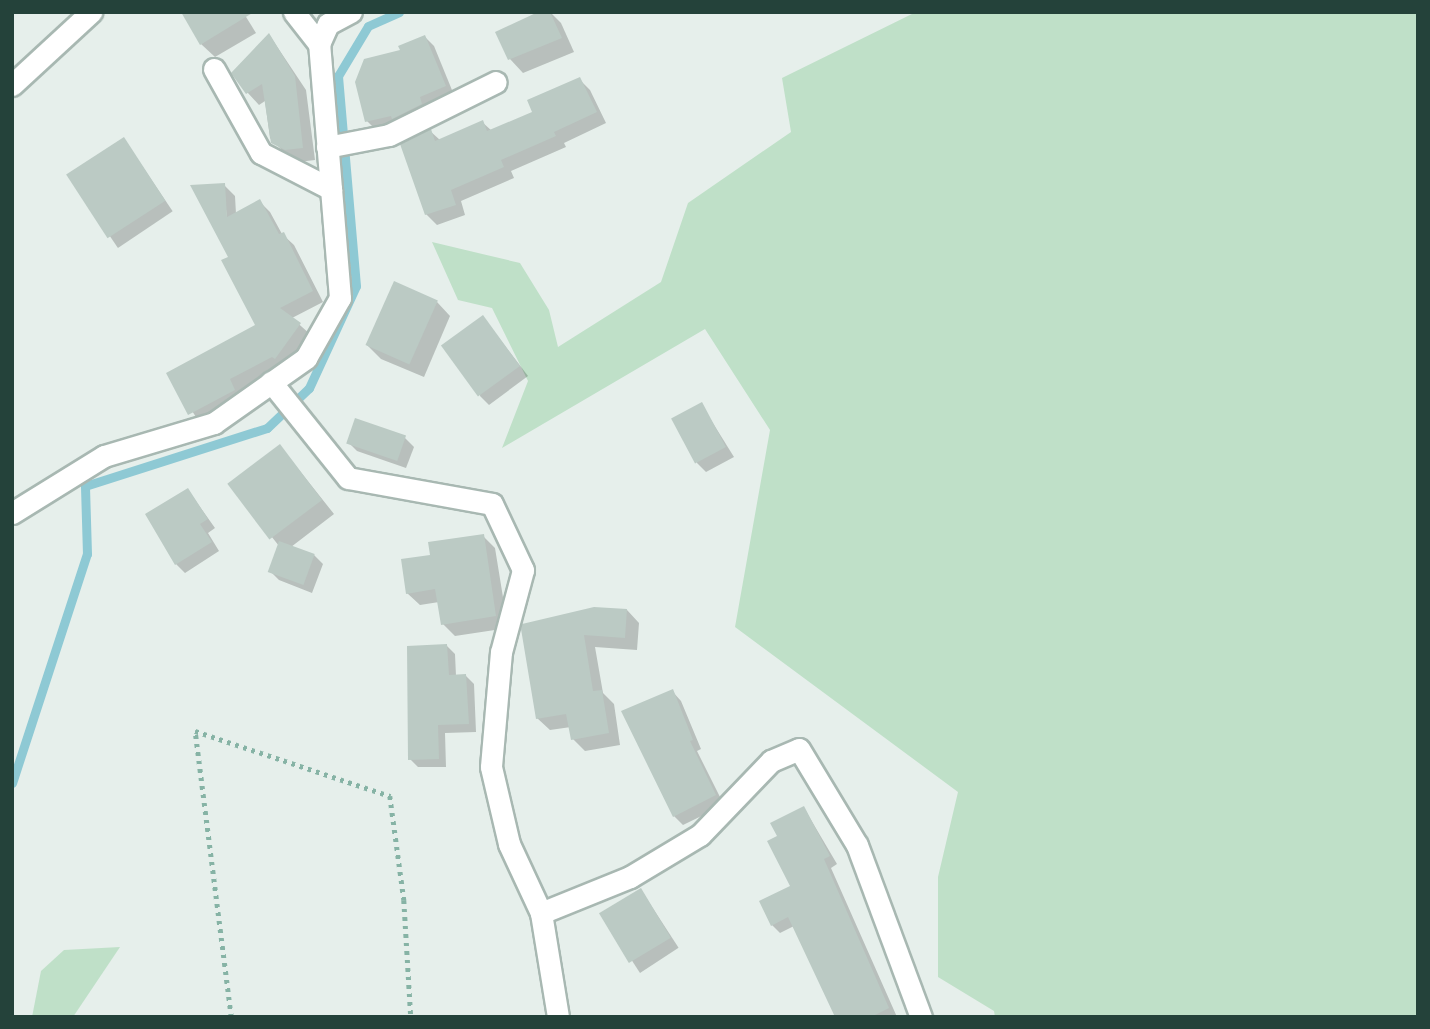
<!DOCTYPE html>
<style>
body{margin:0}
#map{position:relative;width:1430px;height:1029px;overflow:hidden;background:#e6efeb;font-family:"Noto Sans",sans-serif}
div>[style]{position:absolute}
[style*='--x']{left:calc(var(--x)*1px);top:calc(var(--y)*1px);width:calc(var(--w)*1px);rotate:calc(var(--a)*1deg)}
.green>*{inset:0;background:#bfe0c8}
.shadow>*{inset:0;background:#0003;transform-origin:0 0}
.stream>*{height:9px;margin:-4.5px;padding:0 4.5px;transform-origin:4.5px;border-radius:4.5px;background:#8ec9d4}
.building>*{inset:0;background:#bbcac4;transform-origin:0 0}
.path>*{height:4.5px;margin-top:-2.25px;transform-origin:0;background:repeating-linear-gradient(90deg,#86b3a5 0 3.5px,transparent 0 8.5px)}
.roads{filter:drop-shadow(2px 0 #a8b8b2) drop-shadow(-2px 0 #a8b8b2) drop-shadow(0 2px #a8b8b2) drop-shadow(0 -2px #a8b8b2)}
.street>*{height:21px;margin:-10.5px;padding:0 10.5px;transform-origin:10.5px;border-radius:10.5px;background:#fff}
span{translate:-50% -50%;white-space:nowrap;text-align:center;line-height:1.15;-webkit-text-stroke:7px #f7fbf9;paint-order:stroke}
.frame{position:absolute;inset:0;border:14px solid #24423a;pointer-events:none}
</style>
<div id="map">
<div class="green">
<i style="clip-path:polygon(916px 12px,1418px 12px,1418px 1017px,995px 1017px,994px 1011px,938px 977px,938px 877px,958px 792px,735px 627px,770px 430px,705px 329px,502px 448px,528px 381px,492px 308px,458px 300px,432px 242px,520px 263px,549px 310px,558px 347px,661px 282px,688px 203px,791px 132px,782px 78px)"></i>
<i style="clip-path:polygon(120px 947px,73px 1017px,32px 1017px,41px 971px,64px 950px)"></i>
</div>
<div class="shadow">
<i style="clip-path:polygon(243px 12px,256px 33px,215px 57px,201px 44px)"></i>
<i style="clip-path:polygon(550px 12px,561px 23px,574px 52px,523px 73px,510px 59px,498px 33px)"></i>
<i style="clip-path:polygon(270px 36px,306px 90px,315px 160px,298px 162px,283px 151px,270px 138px,265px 101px,259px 105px,247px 92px)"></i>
<i style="clip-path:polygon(425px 37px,434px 46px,454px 95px,376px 130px,367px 121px,402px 51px)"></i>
<i style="clip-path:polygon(579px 79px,590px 90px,606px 123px,564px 143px,566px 147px,511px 171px,514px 178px,461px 201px,465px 215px,437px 225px,426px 214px,430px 131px,440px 140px,482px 122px,492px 131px,534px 112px)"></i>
<i style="left:124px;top:139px;width:87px;height:66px;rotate:56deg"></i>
<i style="clip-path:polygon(224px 185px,235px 196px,236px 214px,259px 201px,270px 212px,282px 234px,294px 245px,323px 302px,292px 318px,311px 335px,287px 369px,239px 391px,245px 402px,201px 425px,168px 373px,258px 326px,230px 257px)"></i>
<i style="clip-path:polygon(437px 302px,450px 316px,424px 377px,381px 359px,367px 345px)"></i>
<i style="clip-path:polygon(483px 317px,528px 376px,489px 405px,480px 396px)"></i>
<i style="clip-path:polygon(701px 404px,734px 457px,706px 472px,697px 463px)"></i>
<i style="clip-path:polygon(405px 438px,414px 447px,406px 468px,357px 451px,348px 442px)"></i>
<i style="clip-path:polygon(280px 446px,334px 514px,291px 547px,314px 555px,323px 564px,312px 593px,279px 580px,270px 571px,279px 546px,230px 484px)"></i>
<i style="clip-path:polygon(188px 490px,215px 528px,208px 533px,219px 551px,185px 573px,176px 564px)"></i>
<i style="clip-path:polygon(483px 536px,495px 548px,508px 628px,455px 636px,443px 624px,439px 602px,420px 605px,407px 593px,432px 557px)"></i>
<i style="clip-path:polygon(627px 610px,639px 623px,637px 650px,595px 647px,603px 693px,614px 704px,620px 745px,585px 751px,573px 739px,571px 727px,550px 730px,537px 718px,524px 625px)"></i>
<i style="clip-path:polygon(446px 645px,455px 654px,456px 676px,466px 676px,474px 684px,476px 732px,445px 733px,446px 767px,418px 767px,410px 759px)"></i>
<i style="clip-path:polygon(672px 691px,681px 701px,701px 749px,697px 751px,724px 805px,683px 825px,674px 816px)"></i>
<i style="clip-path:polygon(804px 808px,837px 864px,831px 868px,897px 1017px,836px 1017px,794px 926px,780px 933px,772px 925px,793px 887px,779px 837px)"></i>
<i style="left:641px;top:890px;width:69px;height:46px;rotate:57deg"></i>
</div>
<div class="stream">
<i style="--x:12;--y:783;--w:241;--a:-71.9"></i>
<i style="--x:87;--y:554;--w:68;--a:-91.7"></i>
<i style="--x:85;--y:486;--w:191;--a:-17.7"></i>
<i style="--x:267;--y:428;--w:58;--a:-43.6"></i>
<i style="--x:309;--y:388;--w:112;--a:-65.3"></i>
<i style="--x:356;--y:286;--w:211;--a:-94.9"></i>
<i style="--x:338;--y:76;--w:58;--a:-59"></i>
<i style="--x:368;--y:26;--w:34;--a:-24"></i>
</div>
<div class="building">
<i style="clip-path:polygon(181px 12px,254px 12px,200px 45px)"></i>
<i style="clip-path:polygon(538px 12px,550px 12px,562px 38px,508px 60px,495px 32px)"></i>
<i style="clip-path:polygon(269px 33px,295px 76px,303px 148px,285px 150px,271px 143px,262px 84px,246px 94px,231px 73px)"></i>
<i style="clip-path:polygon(425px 35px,446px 86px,420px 97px,422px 104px,392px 119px,391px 116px,365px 122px,355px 82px,364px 59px,400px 50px,398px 46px)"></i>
<i style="clip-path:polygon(580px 77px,597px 112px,554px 132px,556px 136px,501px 160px,504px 167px,451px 190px,456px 205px,425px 215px,400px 144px,431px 129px,435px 141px,483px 120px,487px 131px,532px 112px,527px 100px)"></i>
<i style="left:124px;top:137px;width:76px;height:69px;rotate:57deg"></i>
<i style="clip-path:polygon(225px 183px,227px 217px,260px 199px,279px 234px,284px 232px,313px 291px,280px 308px,301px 323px,275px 359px,272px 357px,230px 379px,235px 390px,188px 415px,166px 373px,255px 325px,221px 260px,228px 257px,190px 185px)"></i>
<i style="left:394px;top:281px;width:48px;height:70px;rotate:24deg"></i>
<i style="left:483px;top:315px;width:63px;height:52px;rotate:54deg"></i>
<i style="left:702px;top:402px;width:51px;height:35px;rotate:62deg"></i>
<i style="left:355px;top:418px;width:54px;height:27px;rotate:19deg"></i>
<i style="left:280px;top:444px;width:70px;height:66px;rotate:53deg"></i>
<i style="clip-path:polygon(188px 488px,208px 519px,200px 524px,212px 542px,175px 565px,145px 514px)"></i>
<i style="clip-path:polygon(484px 534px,496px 616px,441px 625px,435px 589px,406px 594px,401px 559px,430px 555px,428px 542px)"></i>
<i style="left:279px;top:541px;width:38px;height:33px;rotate:20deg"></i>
<i style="clip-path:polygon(594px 607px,627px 609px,625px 638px,584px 635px,593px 691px,602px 690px,609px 733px,571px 740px,566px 714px,536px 719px,521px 629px,522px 624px)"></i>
<i style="clip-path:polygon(447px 644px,449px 675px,466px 674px,469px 724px,438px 725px,439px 759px,408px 760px,407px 646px)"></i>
<i style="clip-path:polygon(673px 689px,693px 740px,690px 741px,716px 795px,673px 817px,621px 711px)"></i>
<i style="clip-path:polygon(804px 806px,830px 856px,824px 859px,889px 1008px,871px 1017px,835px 1017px,788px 917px,771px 926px,759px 901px,790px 886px,767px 841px,777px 836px,770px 823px)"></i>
<i style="left:641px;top:888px;width:58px;height:49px;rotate:59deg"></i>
</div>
<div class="path">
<i style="--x:231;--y:1017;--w:288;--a:-97.2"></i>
<i style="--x:195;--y:731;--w:206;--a:18.4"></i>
<i style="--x:390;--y:796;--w:105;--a:82.3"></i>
<i style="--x:404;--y:900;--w:117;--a:86.6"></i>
</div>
<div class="roads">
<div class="street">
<i style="--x:294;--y:12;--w:41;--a:52"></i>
<i style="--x:214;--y:69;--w:96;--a:60.8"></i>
<i style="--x:261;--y:153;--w:79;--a:27.2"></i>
<i style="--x:12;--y:85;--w:108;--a:-42.7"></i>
<i style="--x:327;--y:147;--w:63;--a:-11"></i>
<i style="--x:389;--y:135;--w:119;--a:-26.4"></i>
<i style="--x:271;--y:382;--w:123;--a:51.3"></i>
<i style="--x:348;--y:478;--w:146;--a:10.2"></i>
<i style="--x:492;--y:504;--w:73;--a:64.8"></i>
<i style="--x:523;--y:570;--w:85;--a:105"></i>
<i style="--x:501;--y:652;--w:115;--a:95"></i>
<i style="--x:491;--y:767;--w:79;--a:76.8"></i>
<i style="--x:509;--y:844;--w:76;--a:65.1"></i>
<i style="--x:541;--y:913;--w:105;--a:80.7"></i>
<i style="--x:12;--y:513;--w:108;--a:-31.8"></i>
<i style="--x:104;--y:456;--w:115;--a:-16.7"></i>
<i style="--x:214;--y:423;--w:113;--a:-35.2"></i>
<i style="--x:306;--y:358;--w:69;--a:-60.5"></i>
<i style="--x:340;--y:298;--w:255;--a:-94.7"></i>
<i style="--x:319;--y:44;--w:22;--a:-66"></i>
<i style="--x:328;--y:24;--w:26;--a:-28"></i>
<i style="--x:541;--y:913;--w:96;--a:-22"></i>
<i style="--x:630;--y:877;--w:82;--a:-31"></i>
<i style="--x:700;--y:835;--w:103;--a:-46.2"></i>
<i style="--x:771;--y:761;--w:30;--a:-23"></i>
<i style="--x:799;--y:749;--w:112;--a:58.9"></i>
<i style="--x:857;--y:845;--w:184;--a:69.6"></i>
</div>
</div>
<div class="frame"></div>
</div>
